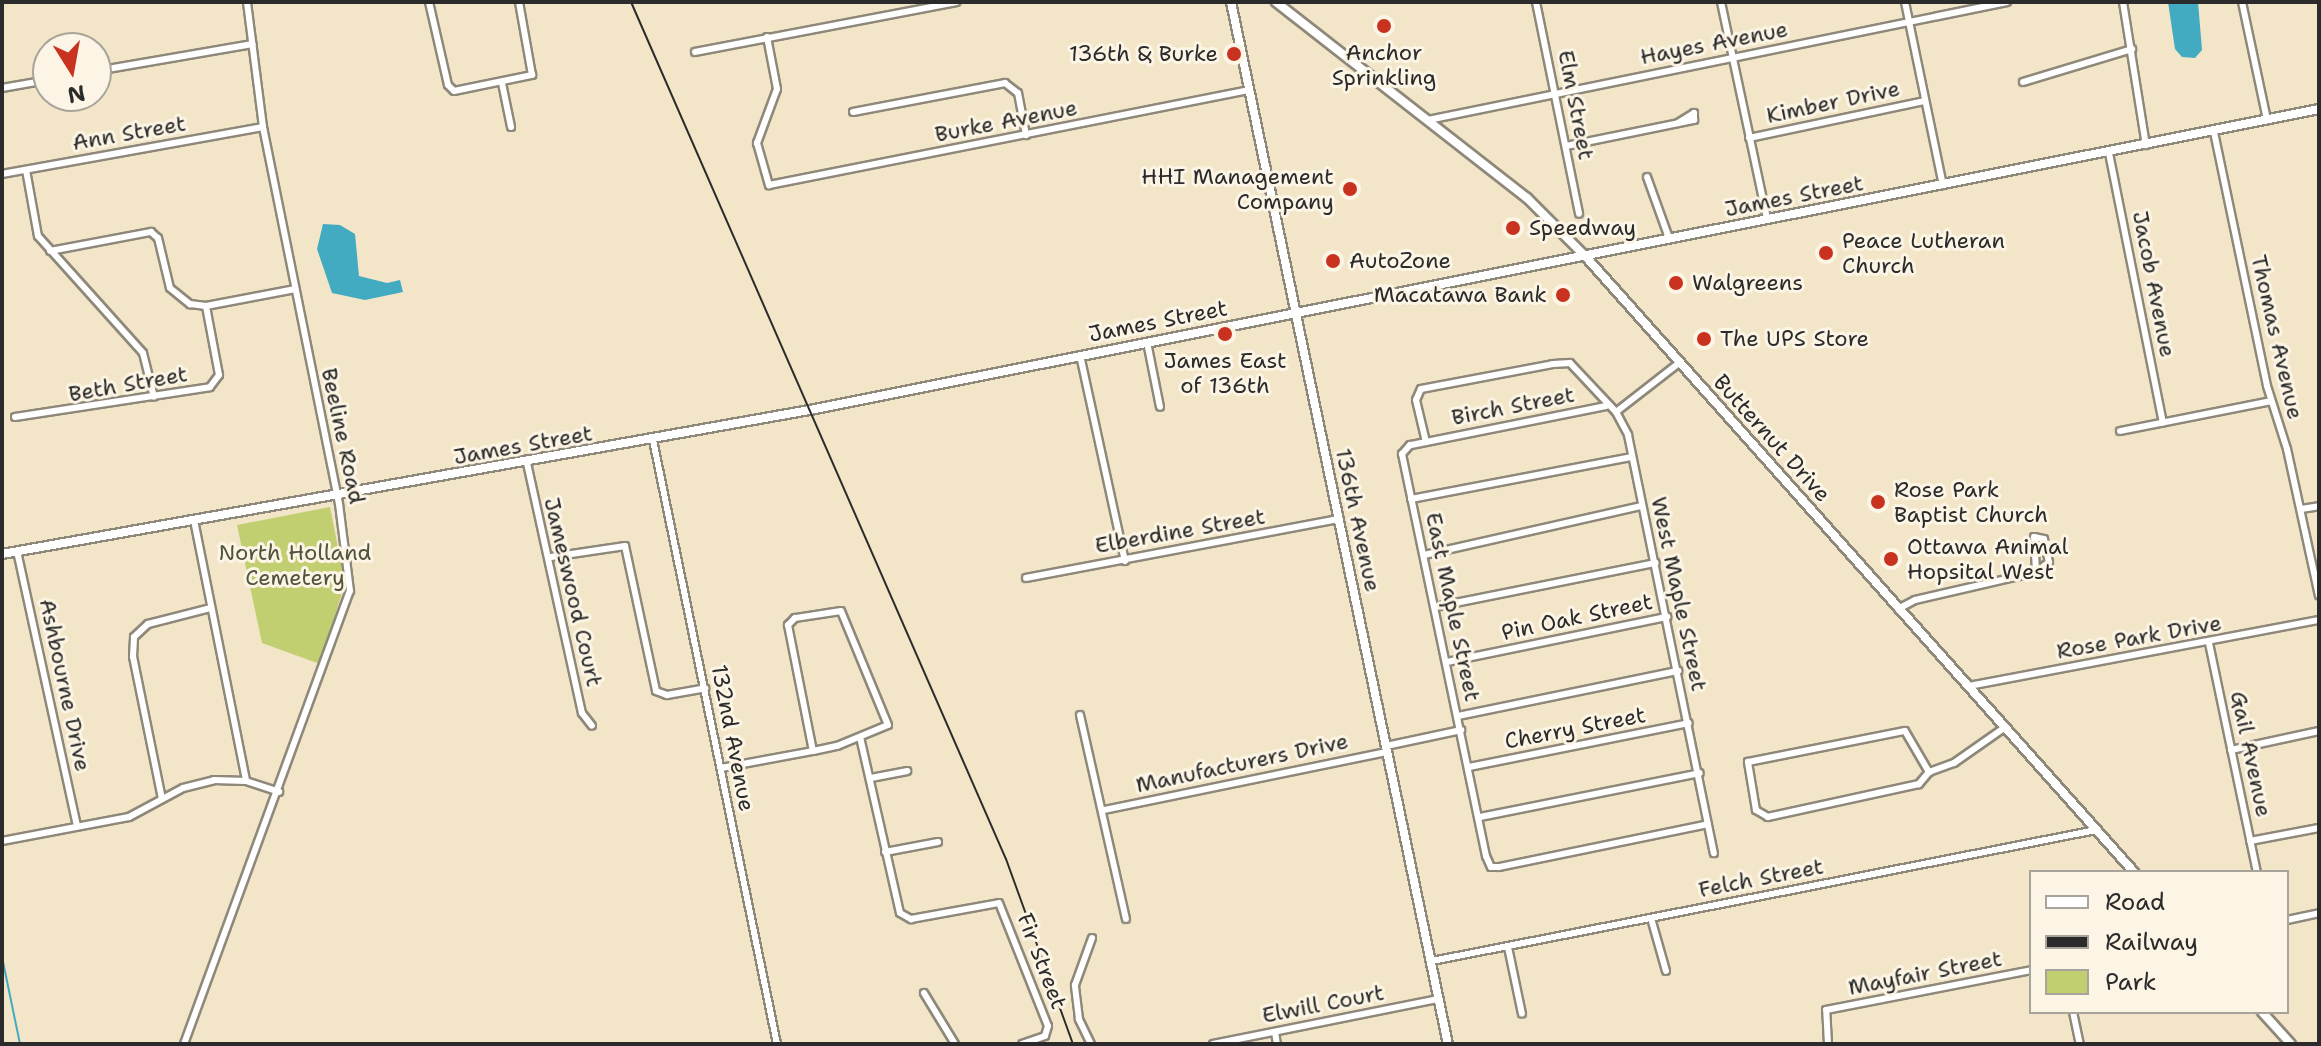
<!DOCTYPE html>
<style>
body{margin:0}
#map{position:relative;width:2321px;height:1046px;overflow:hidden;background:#f2e5c8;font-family:"Shantell Sans",sans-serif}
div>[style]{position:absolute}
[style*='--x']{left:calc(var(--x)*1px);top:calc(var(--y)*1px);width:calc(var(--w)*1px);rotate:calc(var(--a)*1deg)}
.green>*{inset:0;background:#c2cf71}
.water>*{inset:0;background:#42abc2}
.stream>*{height:2px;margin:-1px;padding:0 1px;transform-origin:1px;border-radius:1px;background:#42abc2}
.roads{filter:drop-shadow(2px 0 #8e887a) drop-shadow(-2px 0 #8e887a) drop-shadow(0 2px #8e887a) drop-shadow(0 -2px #8e887a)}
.street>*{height:6px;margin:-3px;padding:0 3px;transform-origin:3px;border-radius:3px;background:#fff}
.secondary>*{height:8px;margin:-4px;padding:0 4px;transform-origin:4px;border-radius:4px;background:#fff}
.rail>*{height:2px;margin:-1px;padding:0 1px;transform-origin:1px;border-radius:1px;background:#2b2b2b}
.dots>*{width:22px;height:22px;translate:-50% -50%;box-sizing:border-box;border:4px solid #fcf5e5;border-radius:50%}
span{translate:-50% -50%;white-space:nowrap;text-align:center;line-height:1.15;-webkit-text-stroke:6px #fcf5e5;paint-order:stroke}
.street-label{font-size:22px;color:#2b2b2b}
.poi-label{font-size:22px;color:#2b2b2b}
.right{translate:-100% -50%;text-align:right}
.left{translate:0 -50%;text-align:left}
.park-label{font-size:22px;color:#51543c}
.frame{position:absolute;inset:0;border:4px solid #2b2b2b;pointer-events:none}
.legend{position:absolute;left:2029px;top:870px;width:260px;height:144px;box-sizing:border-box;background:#fcf5e5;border:2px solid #a8a49b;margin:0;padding:10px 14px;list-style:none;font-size:24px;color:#2b2b2b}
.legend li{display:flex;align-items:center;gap:16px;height:40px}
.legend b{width:40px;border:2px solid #a8a49b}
.north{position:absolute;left:32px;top:32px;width:80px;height:80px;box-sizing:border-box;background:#fcf5e5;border:2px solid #a8a49b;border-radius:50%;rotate:169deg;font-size:22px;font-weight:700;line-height:32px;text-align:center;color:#2b2b2b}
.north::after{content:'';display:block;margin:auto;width:28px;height:36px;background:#c8321e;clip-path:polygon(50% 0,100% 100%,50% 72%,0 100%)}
</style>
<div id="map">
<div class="green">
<i style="clip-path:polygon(330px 507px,345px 583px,320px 664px,262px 643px,237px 525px)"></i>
</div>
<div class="water">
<i style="clip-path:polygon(2168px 2px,2198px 2px,2202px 50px,2195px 58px,2182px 57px,2175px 49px)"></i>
<i style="clip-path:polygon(323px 224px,340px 225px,355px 234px,359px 276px,387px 283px,400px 280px,403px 292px,365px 300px,332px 293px,317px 249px)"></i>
</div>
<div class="stream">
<i style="--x:2;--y:933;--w:5;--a:90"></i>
<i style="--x:2;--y:957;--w:89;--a:78.3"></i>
</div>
<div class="roads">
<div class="street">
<i style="--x:429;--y:2;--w:85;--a:77.1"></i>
<i style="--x:448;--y:85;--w:8;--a:45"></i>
<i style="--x:454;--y:91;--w:80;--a:-11.6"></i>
<i style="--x:532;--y:75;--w:74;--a:-100.1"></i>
<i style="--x:1536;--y:2;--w:216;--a:78.5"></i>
<i style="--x:1721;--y:2;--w:222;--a:78"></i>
<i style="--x:1905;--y:2;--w:187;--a:78.3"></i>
<i style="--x:2123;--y:2;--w:145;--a:80.9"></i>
<i style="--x:2242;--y:2;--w:121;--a:78"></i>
<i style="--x:767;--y:37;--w:53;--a:79.1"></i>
<i style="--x:777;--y:89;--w:58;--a:110.3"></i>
<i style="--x:757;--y:143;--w:44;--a:74.1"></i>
<i style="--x:769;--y:185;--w:490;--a:-11.2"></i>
<i style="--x:695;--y:52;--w:266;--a:-10.8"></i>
<i style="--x:96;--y:71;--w:159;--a:-9.8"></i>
<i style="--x:2023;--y:82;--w:114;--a:-16.8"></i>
<i style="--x:502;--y:83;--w:45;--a:78.4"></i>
<i style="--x:2;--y:88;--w:47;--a:-9.9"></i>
<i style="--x:853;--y:112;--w:155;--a:-10.8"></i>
<i style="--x:1005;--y:83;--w:16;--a:38"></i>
<i style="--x:1018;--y:93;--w:43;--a:79.2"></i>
<i style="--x:1428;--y:120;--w:591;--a:-11.52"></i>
<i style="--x:2214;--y:132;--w:259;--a:78.2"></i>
<i style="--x:2267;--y:386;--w:66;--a:72.4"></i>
<i style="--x:2287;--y:449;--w:150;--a:77.7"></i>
<i style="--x:1749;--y:138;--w:180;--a:-11.9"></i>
<i style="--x:1566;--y:146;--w:131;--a:-11.5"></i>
<i style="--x:1694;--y:120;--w:7;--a:-90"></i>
<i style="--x:1694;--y:113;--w:19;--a:148"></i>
<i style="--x:2109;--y:153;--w:275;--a:78.7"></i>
<i style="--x:26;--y:170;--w:67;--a:79.7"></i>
<i style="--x:38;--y:236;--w:157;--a:48.1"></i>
<i style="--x:143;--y:353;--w:45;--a:76"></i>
<i style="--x:2;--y:174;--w:265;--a:-10.2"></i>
<i style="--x:1647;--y:177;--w:65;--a:70.2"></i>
<i style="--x:50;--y:251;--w:103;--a:-10.7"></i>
<i style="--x:151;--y:232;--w:9;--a:41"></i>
<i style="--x:158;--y:238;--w:51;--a:76.5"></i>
<i style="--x:170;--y:288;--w:26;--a:39"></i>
<i style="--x:190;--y:304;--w:16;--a:7"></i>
<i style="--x:206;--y:306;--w:91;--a:-10.8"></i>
<i style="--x:1147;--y:342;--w:66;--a:78.7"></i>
<i style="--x:1080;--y:355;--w:211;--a:77.7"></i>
<i style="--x:1606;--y:406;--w:200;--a:168.7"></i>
<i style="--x:1410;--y:445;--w:12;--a:132"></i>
<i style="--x:1402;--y:454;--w:411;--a:78.2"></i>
<i style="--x:1486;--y:856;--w:12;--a:66"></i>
<i style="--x:1491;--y:867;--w:8;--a:0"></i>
<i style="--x:1499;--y:867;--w:213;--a:-11.6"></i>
<i style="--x:1616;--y:412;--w:80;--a:-37.9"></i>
<i style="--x:15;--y:417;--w:197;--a:-8.7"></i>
<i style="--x:210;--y:387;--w:15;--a:-53"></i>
<i style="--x:219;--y:375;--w:70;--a:-100.7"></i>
<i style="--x:2120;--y:431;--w:154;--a:-11.2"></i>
<i style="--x:653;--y:440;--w:617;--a:78.4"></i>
<i style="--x:1426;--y:442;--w:43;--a:-103.4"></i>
<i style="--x:1416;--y:400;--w:12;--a:-66"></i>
<i style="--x:1421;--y:389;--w:134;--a:-10.7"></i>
<i style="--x:1553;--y:364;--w:17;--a:-3"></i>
<i style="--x:1570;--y:363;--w:67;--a:46.8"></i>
<i style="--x:1616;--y:412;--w:26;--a:62"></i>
<i style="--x:1628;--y:435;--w:427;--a:78.4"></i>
<i style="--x:527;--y:463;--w:256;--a:77.6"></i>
<i style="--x:582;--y:713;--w:16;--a:52"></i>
<i style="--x:1411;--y:499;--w:225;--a:-10.8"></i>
<i style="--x:2301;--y:509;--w:18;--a:-9"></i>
<i style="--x:194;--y:520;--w:266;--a:78.7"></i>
<i style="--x:2034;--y:537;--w:10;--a:11"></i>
<i style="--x:2044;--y:539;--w:24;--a:78"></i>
<i style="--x:2049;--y:562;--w:16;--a:142"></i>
<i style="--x:2036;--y:572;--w:35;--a:-93"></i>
<i style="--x:17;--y:551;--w:282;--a:77.7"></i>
<i style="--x:1424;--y:555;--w:222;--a:-12.7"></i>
<i style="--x:551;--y:557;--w:75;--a:-8.5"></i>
<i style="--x:625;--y:546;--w:148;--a:77.9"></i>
<i style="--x:656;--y:691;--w:12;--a:20"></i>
<i style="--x:667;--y:695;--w:39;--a:-10"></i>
<i style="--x:1026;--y:578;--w:319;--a:-10.7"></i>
<i style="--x:1435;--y:607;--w:225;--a:-11.3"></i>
<i style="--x:1898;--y:609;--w:19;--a:-28"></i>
<i style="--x:1915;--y:600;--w:124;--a:-13"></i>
<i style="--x:2209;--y:643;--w:234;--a:78.2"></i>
<i style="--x:1447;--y:662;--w:225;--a:-11.6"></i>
<i style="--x:1969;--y:686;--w:356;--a:-10.7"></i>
<i style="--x:1080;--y:715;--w:209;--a:77.3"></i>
<i style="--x:1458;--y:716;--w:225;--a:-11.6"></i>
<i style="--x:1905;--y:731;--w:48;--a:59.7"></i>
<i style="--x:1929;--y:772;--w:16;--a:130"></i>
<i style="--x:1919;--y:784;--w:155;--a:167.7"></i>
<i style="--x:1768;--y:817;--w:14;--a:-150"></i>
<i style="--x:1756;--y:810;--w:49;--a:-99.5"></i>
<i style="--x:1748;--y:762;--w:160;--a:-11.2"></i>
<i style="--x:860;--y:737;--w:180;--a:77.2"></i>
<i style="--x:900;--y:913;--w:13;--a:29"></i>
<i style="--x:911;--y:919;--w:89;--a:-10.3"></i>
<i style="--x:999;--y:903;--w:132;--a:68.3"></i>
<i style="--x:1048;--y:1026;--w:10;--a:107"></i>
<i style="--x:1045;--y:1036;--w:24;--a:161"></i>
<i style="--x:1386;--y:746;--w:77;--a:-12"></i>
<i style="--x:2231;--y:750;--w:90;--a:-12.2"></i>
<i style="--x:1469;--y:767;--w:224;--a:-11.3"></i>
<i style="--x:721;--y:768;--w:94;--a:-10.5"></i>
<i style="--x:813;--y:751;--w:25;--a:-12"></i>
<i style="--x:837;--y:746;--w:55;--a:-22.4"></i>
<i style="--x:888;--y:725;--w:123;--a:-112.4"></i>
<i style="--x:841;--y:611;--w:47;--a:171.3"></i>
<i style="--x:795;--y:618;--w:10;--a:135"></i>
<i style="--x:788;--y:625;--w:128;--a:78.8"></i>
<i style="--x:1929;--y:772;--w:27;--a:-20"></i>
<i style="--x:1954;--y:763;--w:61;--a:-35"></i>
<i style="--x:871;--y:778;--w:37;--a:-11"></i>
<i style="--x:162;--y:799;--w:145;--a:-101.5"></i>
<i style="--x:133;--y:657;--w:20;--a:-87"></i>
<i style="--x:134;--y:637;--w:19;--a:-43"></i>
<i style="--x:148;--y:624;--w:65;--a:-14.3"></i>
<i style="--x:1104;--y:810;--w:289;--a:-11.6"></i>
<i style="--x:1480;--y:817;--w:224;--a:-11.3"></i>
<i style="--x:2;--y:841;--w:129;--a:-10.7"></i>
<i style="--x:129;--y:817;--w:61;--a:-28.2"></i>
<i style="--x:183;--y:788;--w:32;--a:-14"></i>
<i style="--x:214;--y:780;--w:32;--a:2"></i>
<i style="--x:246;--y:781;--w:35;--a:18"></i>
<i style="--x:2250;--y:841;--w:70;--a:-10.7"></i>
<i style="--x:885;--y:852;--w:54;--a:-10.7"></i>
<i style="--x:1651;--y:918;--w:55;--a:74.2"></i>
<i style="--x:2287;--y:920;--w:33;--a:-12"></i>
<i style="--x:1508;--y:947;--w:68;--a:78.2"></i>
<i style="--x:1432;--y:961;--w:677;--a:-11.16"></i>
<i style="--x:924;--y:993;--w:60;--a:58.7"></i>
<i style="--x:2073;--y:1012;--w:33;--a:78"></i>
<i style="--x:1275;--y:1032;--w:12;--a:81"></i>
<i style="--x:184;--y:1044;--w:482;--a:-69.9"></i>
<i style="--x:350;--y:591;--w:88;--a:-97.2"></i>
<i style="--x:339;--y:504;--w:385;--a:-101.4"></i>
<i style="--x:263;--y:127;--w:126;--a:-97.3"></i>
<i style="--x:1091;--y:1044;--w:28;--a:-116"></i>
<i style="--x:1079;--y:1019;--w:34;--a:-97"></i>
<i style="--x:1075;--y:985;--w:50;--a:-70.1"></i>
<i style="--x:1213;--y:1044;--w:230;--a:-11.3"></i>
<i style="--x:1828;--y:1044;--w:34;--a:-93"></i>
<i style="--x:1826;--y:1010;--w:209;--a:-11"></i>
</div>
<div class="secondary">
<i style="--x:1231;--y:2;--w:1064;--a:78.24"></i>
<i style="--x:1276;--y:2;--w:318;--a:38"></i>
<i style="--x:1527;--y:198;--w:83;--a:45"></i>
<i style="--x:1586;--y:257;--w:824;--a:48.3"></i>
<i style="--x:2;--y:554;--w:821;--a:-10.11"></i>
<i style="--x:810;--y:410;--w:1539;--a:-11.28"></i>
<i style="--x:2262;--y:1012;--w:43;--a:47.8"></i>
</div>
</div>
<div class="rail">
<i style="--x:631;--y:2;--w:935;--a:66.37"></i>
<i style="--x:1006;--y:859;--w:197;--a:70.1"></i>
</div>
<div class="dots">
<i style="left:1384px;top:26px;background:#c8321e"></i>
<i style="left:1234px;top:54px;background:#c8321e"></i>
<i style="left:1350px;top:189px;background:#c8321e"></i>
<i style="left:1513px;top:228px;background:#c8321e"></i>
<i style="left:1826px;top:253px;background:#c8321e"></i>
<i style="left:1333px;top:261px;background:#c8321e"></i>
<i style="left:1676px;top:283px;background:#c8321e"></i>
<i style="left:1563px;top:295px;background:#c8321e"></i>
<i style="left:1225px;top:334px;background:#c8321e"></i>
<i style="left:1704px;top:339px;background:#c8321e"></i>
<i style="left:1878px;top:502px;background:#c8321e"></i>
<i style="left:1891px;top:559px;background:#c8321e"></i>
</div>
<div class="street-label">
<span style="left:1714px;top:43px;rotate:-11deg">Hayes Avenue</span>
<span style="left:1833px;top:102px;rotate:-12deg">Kimber Drive</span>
<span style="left:1576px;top:105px;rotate:79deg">Elm Street</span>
<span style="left:1006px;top:121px;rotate:-11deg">Burke Avenue</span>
<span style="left:129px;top:133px;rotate:-10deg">Ann Street</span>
<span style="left:1794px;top:196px;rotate:-11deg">James Street</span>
<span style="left:2154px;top:284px;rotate:79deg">Jacob Avenue</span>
<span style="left:1158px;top:321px;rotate:-11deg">James Street</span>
<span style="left:2277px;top:337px;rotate:77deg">Thomas Avenue</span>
<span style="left:128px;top:384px;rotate:-10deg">Beth Street</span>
<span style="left:1513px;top:406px;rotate:-11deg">Birch Street</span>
<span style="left:343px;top:436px;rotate:78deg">Beeline Road</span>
<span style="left:1772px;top:438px;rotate:48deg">Butternut Drive</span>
<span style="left:523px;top:445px;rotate:-10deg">James Street</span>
<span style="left:1358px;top:520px;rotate:78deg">136th Avenue</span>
<span style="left:1180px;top:531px;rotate:-10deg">Elberdine Street</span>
<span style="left:573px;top:592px;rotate:77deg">Jameswood Court</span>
<span style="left:1679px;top:594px;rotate:78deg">West Maple Street</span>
<span style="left:1453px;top:607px;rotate:78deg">East Maple Street</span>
<span style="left:1577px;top:617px;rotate:-12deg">Pin Oak Street</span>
<span style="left:2139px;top:637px;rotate:-10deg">Rose Park Drive</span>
<span style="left:65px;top:685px;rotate:78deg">Ashbourne Drive</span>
<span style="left:1575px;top:728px;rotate:-11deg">Cherry Street</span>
<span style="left:733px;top:738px;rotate:79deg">132nd Avenue</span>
<span style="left:2251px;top:754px;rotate:78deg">Gail Avenue</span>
<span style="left:1242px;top:763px;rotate:-12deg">Manufacturers Drive</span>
<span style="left:1761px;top:878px;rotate:-11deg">Felch Street</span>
<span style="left:1042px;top:961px;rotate:69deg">Fir Street</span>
<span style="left:1925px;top:973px;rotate:-11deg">Mayfair Street</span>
<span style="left:1323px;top:1004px;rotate:-11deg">Elwill Court</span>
</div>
<div class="poi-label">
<span style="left:1384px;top:65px">Anchor<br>Sprinkling</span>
<span class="right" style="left:1218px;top:54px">136th &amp; Burke</span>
<span class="right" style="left:1334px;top:189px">HHI Management<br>Company</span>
<span class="left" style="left:1529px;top:228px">Speedway</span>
<span class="left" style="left:1842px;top:253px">Peace Lutheran<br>Church</span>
<span class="left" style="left:1349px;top:261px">AutoZone</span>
<span class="left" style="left:1692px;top:283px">Walgreens</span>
<span class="right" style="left:1547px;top:295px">Macatawa Bank</span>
<span class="left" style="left:1720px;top:339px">The UPS Store</span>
<span style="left:1225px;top:373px">James East<br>of 136th</span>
<span class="left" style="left:1894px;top:502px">Rose Park<br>Baptist Church</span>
<span class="left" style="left:1907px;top:559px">Ottawa Animal<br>Hopsital West</span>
</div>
<div class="park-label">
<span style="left:295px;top:565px">North Holland<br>Cemetery</span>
</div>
<div class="frame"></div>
<ul class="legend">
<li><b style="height:10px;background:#fff"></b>Road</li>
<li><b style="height:10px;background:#2b2b2b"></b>Railway</li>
<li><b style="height:22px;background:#c2cf71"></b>Park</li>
</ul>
<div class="north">N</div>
</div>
